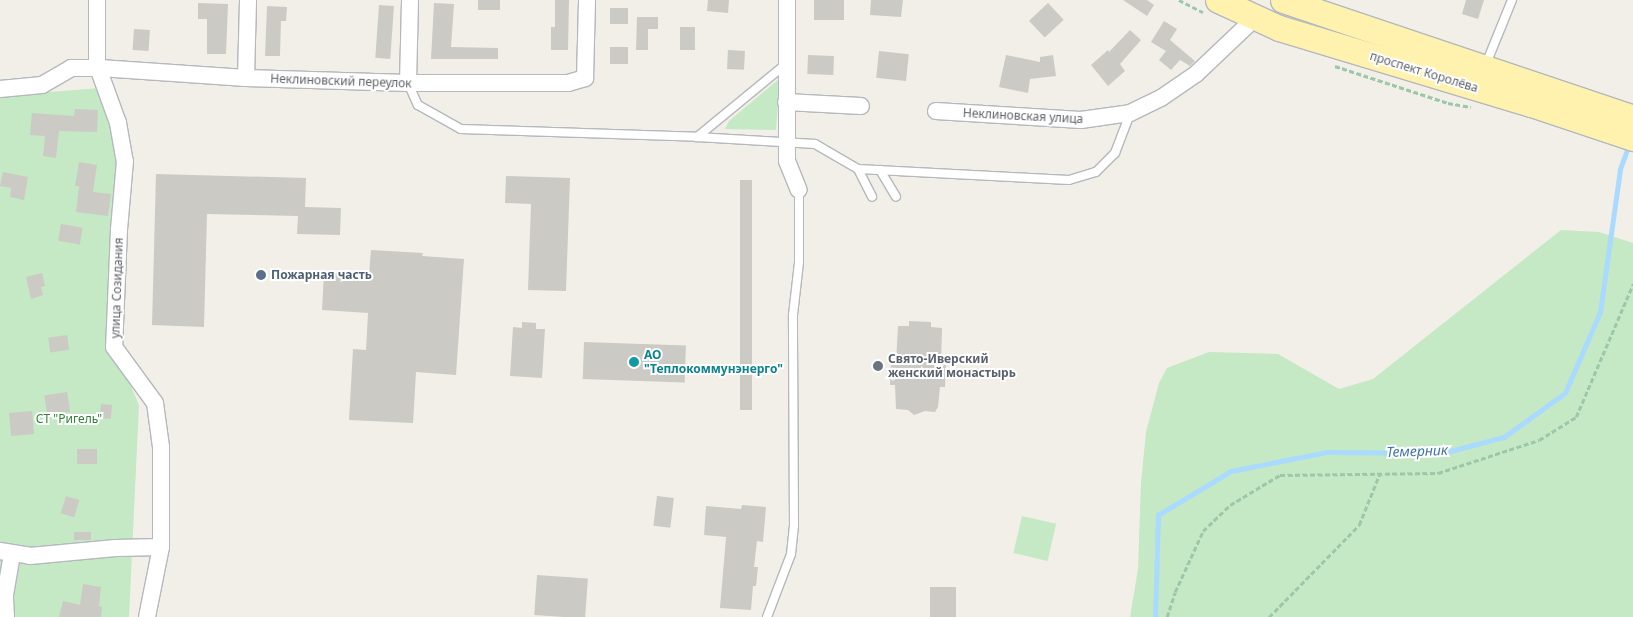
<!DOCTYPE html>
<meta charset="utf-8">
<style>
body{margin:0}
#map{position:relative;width:1633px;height:617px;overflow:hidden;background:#f1efe8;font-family:"Noto Sans",sans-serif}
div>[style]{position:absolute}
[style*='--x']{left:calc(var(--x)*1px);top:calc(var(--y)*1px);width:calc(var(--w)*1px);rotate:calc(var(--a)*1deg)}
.green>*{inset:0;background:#c5e8c5;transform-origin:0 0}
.stream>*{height:4.5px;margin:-2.25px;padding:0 2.25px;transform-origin:2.25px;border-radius:2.25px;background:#aadaff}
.building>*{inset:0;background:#cccac5;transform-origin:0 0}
.path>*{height:2.5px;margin-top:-1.25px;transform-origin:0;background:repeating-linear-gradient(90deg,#9cc7a9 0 5px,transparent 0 7.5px)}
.roads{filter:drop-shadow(1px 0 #b5b8bc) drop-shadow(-1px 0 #b5b8bc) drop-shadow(0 1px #b5b8bc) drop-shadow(0 -1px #b5b8bc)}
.lane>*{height:8px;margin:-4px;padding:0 4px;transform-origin:4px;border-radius:4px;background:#fff}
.street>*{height:16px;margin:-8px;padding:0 8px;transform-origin:8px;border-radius:8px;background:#fff}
.primary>*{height:25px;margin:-12.5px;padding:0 12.5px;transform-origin:12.5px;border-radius:12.5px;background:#fff2af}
.dots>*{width:14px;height:14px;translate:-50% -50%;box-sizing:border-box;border:2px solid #fff;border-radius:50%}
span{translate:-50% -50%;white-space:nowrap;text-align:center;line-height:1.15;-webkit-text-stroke:4px #fff;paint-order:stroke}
.street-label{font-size:12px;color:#5f6368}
.service-label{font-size:12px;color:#4e5e75;font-weight:700}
.left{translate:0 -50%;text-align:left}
.culture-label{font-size:12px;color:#0d838f;font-weight:700}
.worship-label{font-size:12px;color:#5b616d;font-weight:700}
.park-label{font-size:12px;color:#348238}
.water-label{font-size:14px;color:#4174aa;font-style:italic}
</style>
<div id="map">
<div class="green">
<i style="clip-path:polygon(780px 78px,776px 130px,725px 129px,729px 121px)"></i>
<i style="clip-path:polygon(100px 88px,120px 164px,114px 347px,139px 405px,129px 617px,0 617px,0 96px)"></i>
<i style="clip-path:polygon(1561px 230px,1599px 232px,1633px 243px,1633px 617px,1130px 617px,1138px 569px,1141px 483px,1146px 432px,1159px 383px,1167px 368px,1209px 352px,1278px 354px,1339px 389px,1373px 379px)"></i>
<i style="left:1022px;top:516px;width:35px;height:38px;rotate:13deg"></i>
</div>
<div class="stream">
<i style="--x:1155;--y:617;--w:102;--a:-88.3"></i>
<i style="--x:1158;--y:515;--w:85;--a:-31.1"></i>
<i style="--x:1231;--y:471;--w:98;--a:-11.2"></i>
<i style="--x:1327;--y:452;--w:116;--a:0.5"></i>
<i style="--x:1443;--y:453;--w:63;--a:-14.7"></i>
<i style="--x:1504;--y:437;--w:75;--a:-35.8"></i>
<i style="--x:1565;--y:393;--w:88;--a:-66.6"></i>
<i style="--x:1600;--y:312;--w:144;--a:-82"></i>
<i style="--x:1620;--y:169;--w:27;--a:-70"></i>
</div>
<div class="building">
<i style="left:478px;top:0;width:22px;height:10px"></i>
<i style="clip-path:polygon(555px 0,569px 0,568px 50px,551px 50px,551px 27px,555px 27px)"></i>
<i style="clip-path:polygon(708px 0,729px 0,728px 13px,707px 11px)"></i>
<i style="left:814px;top:0;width:30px;height:20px"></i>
<i style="clip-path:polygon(871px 0,903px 0,901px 17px,870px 15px)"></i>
<i style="clip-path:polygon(1123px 0,1147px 0,1154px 5px,1147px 16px)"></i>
<i style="clip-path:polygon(1466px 0,1484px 0,1478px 19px,1462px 14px)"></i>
<i style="clip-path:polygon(198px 3px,228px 4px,226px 54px,207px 54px,207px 19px,198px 19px)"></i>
<i style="clip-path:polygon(434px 3px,454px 4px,451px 47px,498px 48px,498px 59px,431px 59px)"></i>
<i style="left:1048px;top:3px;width:23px;height:26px;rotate:47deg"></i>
<i style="left:379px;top:5px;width:15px;height:53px;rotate:4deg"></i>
<i style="clip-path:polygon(267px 6px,287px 7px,286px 21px,281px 21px,280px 56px,265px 56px)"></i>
<i style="left:610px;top:8px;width:18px;height:16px"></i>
<i style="clip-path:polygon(637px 17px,658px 17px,658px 29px,648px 29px,648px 50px,636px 50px)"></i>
<i style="clip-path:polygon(1164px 21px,1177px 29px,1170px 40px,1195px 61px,1190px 66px,1180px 60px,1171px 70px,1159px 60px,1166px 51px,1151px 42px)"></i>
<i style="left:680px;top:27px;width:15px;height:23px"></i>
<i style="left:134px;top:29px;width:16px;height:21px;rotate:4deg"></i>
<i style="clip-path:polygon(1130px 30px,1141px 40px,1120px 64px,1125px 71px,1108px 86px,1091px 65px,1108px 50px,1109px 52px)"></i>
<i style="left:610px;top:47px;width:18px;height:17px"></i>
<i style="left:728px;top:50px;width:17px;height:19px;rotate:3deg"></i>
<i style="left:879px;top:51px;width:30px;height:27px;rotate:6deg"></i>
<i style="left:808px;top:55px;width:26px;height:19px;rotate:2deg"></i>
<i style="clip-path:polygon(1006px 55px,1040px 62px,1040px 57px,1053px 55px,1056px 76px,1030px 79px,1028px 93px,999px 87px)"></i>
<i style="clip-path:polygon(75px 109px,98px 110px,97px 132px,59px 131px,56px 158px,43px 156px,45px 136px,30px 135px,32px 113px,74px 116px)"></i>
<i style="clip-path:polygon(79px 162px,97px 165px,93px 192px,111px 194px,108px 216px,76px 212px,79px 186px,75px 186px)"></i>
<i style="clip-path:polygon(3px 172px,28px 177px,24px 200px,10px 197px,11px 188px,0 186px)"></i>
<i style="clip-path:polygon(156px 174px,306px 178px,305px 207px,341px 208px,340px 235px,297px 234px,298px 216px,207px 214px,204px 327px,152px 325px)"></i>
<i style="clip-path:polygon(506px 176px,570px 178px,566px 291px,528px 290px,531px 204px,505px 203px)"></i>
<i style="left:740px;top:180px;width:12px;height:230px"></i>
<i style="left:61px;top:224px;width:22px;height:17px;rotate:10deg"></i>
<i style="clip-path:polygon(371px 250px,423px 253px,422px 256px,464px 259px,456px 375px,416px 372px,413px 423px,349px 420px,353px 349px,366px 350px,368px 313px,322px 310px,324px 272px,369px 275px)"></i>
<i style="clip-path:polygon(42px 273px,45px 286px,41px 287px,43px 295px,31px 299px,26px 277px)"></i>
<i style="clip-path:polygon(909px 321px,931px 322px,931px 327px,942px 328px,941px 365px,946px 365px,945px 387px,940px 387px,938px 407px,935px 412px,925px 411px,914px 415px,908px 410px,896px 409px,895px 385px,890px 385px,891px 363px,896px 363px,898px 326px,909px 326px)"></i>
<i style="clip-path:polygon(522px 322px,536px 323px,536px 329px,545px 329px,542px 378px,510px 376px,513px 327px,522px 328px)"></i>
<i style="left:67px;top:335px;width:15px;height:19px;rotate:82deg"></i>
<i style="left:584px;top:342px;width:102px;height:37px;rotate:2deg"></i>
<i style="left:67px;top:392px;width:20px;height:23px;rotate:81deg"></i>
<i style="left:101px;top:404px;width:11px;height:14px;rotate:5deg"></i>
<i style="left:32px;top:411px;width:23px;height:23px;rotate:85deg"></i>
<i style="left:97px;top:449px;width:15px;height:20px;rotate:90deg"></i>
<i style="left:66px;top:496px;width:14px;height:18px;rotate:17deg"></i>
<i style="left:657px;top:496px;width:17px;height:30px;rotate:7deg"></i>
<i style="clip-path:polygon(742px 505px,766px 507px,763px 542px,757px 541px,754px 567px,758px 567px,756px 586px,753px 586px,751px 610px,720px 608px,726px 537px,704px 535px,706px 506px,741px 509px)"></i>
<i style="left:91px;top:532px;width:8px;height:17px;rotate:90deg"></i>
<i style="left:537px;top:575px;width:51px;height:40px;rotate:4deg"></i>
<i style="clip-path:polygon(83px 584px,101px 587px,99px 606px,102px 607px,101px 617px,59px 617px,63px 601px,80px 605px)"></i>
<i style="left:930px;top:587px;width:26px;height:30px"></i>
</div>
<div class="path">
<i style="--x:1179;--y:0;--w:27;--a:27"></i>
<i style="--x:1335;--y:66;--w:119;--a:18.1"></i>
<i style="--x:1448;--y:103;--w:23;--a:10"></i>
<i style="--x:1167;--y:617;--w:26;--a:-72"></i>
<i style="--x:1175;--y:592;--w:67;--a:-65.3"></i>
<i style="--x:1203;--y:531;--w:37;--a:-44"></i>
<i style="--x:1230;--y:505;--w:58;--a:-31"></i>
<i style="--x:1280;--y:475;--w:158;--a:-0.7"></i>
<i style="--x:1438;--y:473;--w:106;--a:-18.1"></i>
<i style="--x:1539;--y:440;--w:44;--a:-31.9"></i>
<i style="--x:1576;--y:417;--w:145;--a:-66.8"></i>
<i style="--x:1269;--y:617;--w:129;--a:-45.6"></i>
<i style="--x:1359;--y:525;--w:56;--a:-68"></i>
</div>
<div class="roads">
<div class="lane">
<i style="--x:1486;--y:64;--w:69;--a:-67.9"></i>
<i style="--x:408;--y:83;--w:24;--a:66"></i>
<i style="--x:418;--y:105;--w:49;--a:29.2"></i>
<i style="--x:461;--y:129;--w:236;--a:1.9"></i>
<i style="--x:697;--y:137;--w:118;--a:3.4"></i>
<i style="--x:815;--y:144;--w:50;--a:30.2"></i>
<i style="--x:858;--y:169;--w:211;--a:3"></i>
<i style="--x:1069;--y:180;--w:28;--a:-17"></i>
<i style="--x:1096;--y:172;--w:27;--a:-45"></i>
<i style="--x:1115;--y:153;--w:42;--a:-69"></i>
<i style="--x:697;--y:137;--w:115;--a:-39.4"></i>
<i style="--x:858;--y:169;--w:31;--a:63"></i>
<i style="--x:880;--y:170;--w:31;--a:59"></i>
<i style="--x:767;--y:617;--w:67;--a:-69.1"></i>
<i style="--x:791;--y:554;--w:29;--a:-84"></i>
<i style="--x:794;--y:525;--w:210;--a:-90.3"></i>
<i style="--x:793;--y:315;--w:53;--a:-83.5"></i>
<i style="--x:799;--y:262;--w:72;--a:-90"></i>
</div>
<div class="street">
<i style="--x:97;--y:0;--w:65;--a:90"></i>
<i style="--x:97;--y:65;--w:62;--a:70.1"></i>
<i style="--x:118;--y:123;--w:39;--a:80"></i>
<i style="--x:125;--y:161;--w:69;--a:95"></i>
<i style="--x:119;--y:230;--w:117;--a:92.4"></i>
<i style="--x:114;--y:347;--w:69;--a:53.8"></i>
<i style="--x:155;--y:403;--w:44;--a:82.2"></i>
<i style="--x:161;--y:447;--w:100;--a:90"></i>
<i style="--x:161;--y:547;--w:71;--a:101.3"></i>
<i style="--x:787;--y:0;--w:161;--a:90"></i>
<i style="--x:787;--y:161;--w:31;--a:68"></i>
<i style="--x:246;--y:78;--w:78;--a:-88.5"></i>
<i style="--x:408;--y:83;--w:83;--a:-88.6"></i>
<i style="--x:0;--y:89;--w:42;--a:-5.4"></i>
<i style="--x:42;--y:85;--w:34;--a:-30"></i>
<i style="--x:71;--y:68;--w:29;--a:0"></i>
<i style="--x:100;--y:68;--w:146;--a:3.9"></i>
<i style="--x:246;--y:78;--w:162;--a:1.8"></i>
<i style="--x:408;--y:83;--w:160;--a:0"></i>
<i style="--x:568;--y:83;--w:18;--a:-16"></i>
<i style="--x:585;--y:78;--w:78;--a:-88.5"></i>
<i style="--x:786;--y:102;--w:75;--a:3.1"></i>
<i style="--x:936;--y:111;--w:145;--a:3.6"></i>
<i style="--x:1081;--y:120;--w:49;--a:-8.1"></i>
<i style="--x:1130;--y:113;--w:34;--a:-26"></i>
<i style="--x:1161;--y:98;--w:42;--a:-34.4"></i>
<i style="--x:1196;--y:74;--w:81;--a:-43.5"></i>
<i style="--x:0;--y:551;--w:30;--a:9"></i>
<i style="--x:30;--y:556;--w:86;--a:-5.3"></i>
<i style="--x:116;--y:548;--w:45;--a:-1.3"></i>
<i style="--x:6;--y:617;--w:22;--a:-93"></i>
<i style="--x:5;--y:595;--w:42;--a:-80.3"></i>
</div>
<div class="primary">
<i style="--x:1218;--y:0;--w:67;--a:24.7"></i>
<i style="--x:1279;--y:28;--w:263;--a:16.8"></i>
<i style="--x:1531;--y:104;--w:108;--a:18.4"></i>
<i style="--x:1283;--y:0;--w:369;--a:18.6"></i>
</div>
</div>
<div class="dots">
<i style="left:261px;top:275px;background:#5c6f8a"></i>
<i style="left:634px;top:362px;background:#0f9aa8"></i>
<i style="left:878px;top:366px;background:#6b7280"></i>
</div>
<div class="street-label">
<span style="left:1424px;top:72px;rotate:17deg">проспект Королёва</span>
<span style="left:341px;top:81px;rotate:2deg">Неклиновский переулок</span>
<span style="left:1023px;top:116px;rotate:3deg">Неклиновская улица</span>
<span style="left:117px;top:288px;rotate:-88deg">улица Созидания</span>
</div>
<div class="service-label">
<span class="left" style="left:271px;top:275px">Пожарная часть</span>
</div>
<div class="culture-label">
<span class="left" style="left:644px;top:362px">АО<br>"Теплокоммунэнерго"</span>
</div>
<div class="worship-label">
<span class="left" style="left:888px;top:366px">Свято-Иверский<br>женский монастырь</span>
</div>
<div class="park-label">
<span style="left:69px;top:419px">СТ "Ригель"</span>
</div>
<div class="water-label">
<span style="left:1417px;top:451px;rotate:-2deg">Темерник</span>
</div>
</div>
